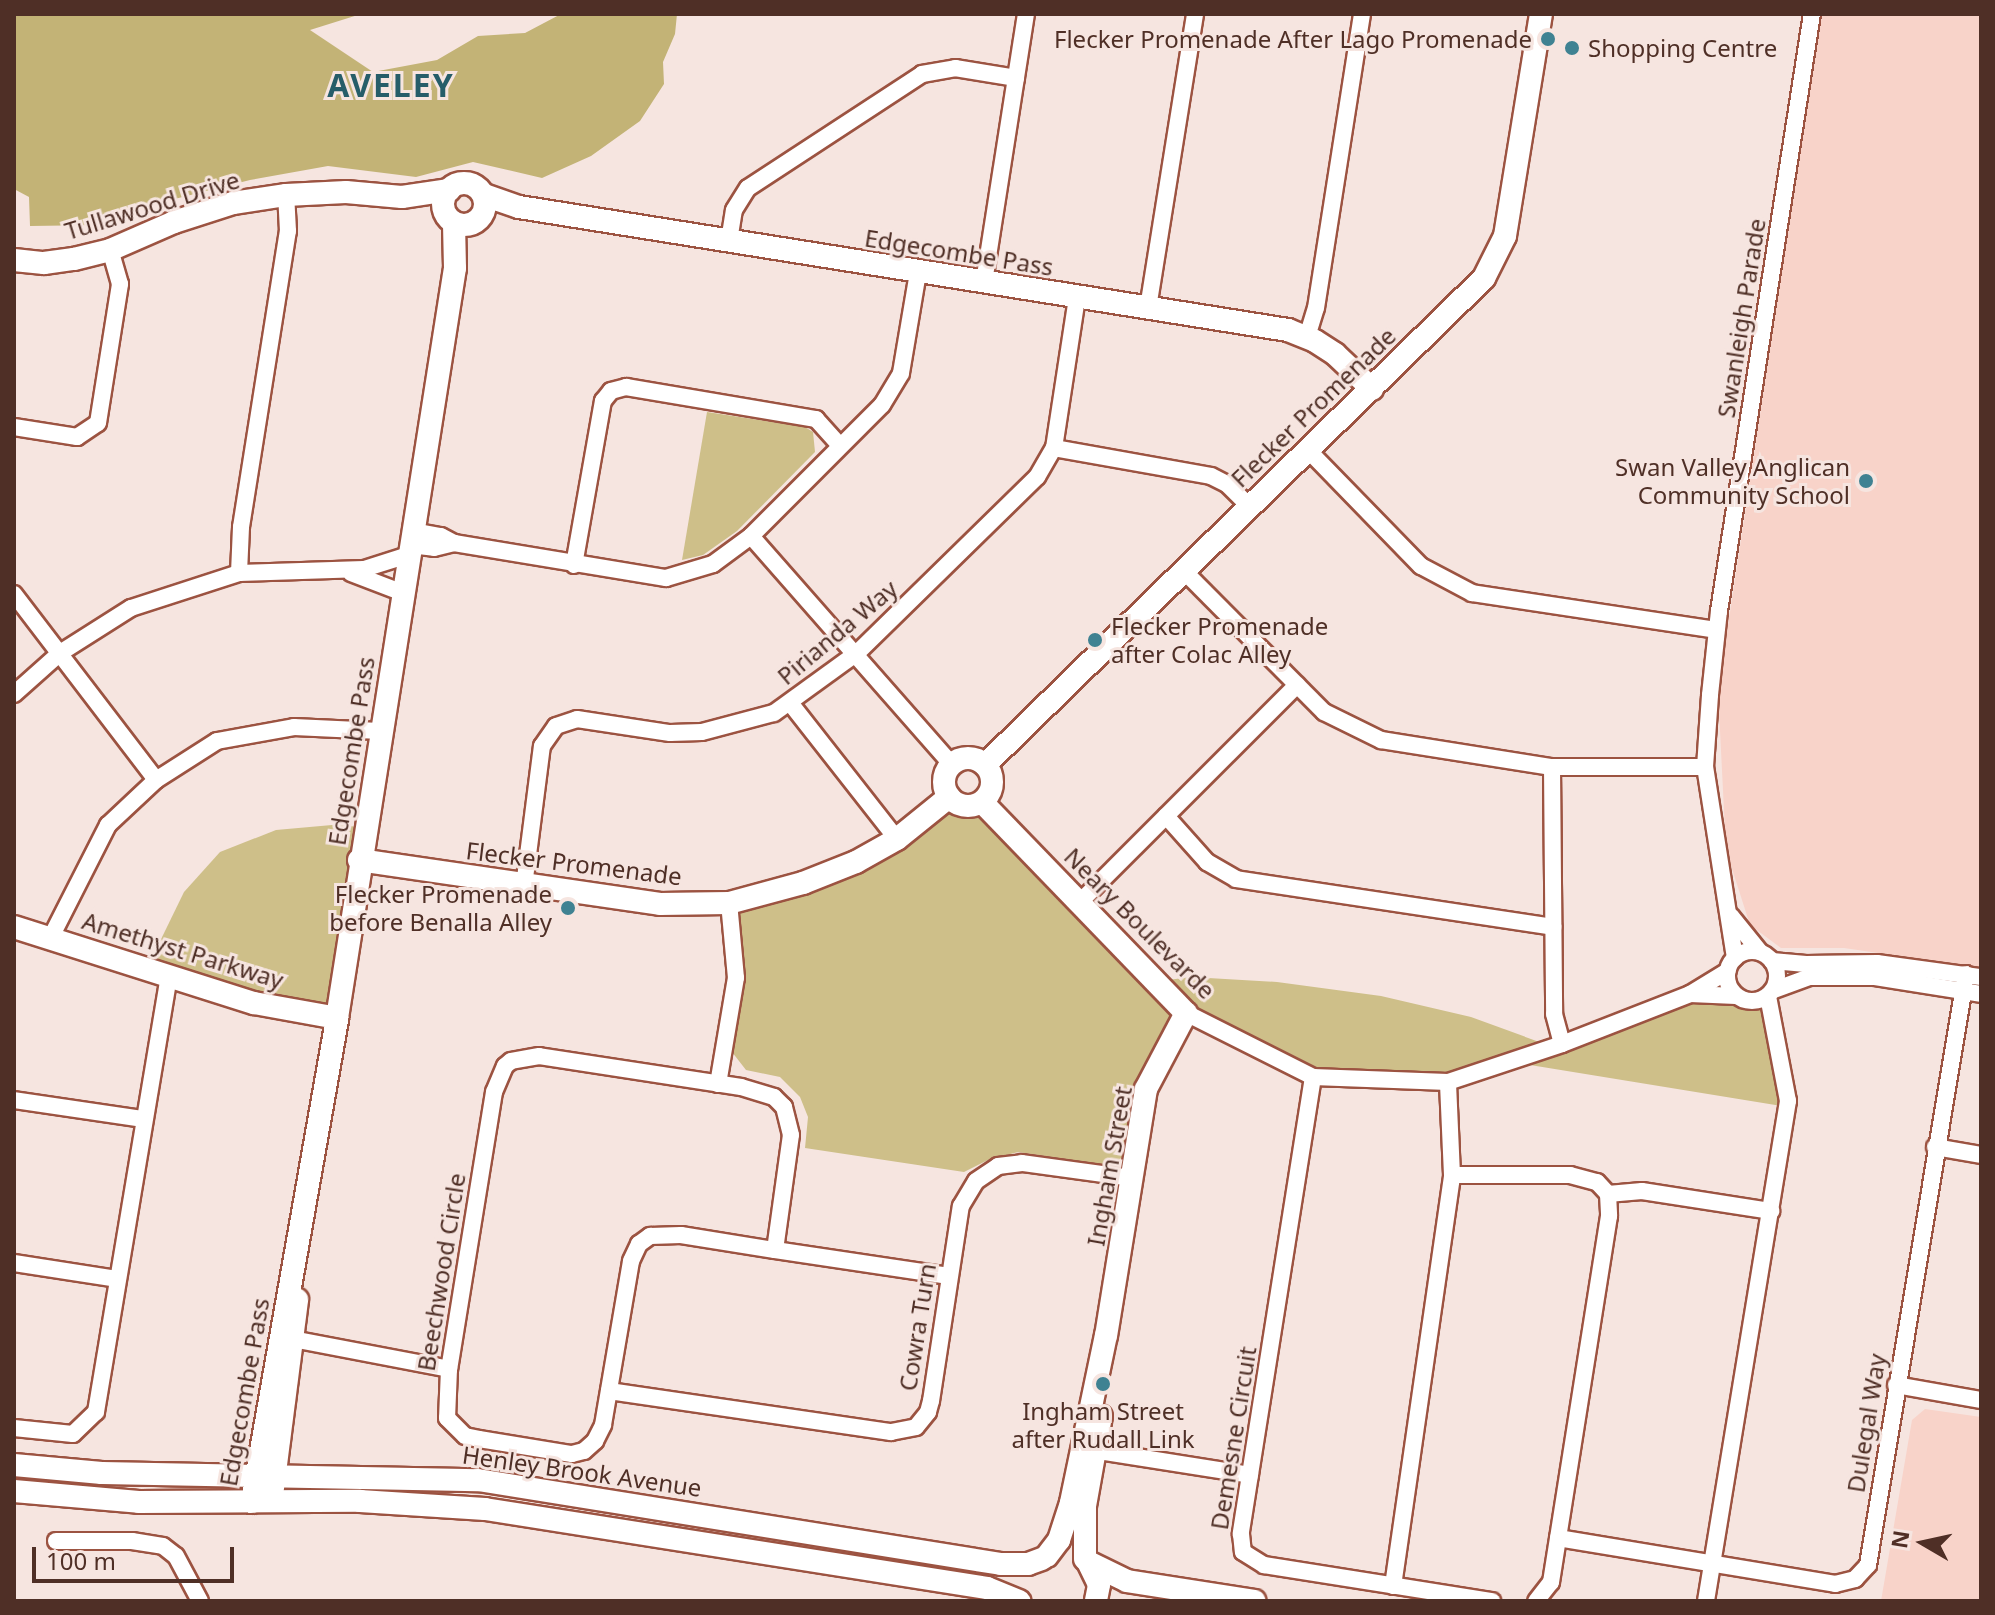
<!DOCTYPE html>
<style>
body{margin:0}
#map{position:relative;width:1995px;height:1615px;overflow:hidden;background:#f6e5e0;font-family:"Noto Sans",sans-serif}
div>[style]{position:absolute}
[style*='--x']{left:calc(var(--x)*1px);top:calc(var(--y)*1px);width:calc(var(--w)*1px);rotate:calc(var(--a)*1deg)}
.built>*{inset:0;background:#f8d3c9}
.green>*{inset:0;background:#cebf89}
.forest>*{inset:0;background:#c3b376}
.roads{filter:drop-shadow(2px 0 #9c5341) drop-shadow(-2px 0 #9c5341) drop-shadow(0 2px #9c5341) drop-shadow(0 -2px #9c5341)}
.street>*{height:16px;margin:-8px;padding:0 8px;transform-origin:8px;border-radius:8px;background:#fff}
.street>.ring{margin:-8px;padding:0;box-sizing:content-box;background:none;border:16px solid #fff;border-radius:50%}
.secondary>*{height:22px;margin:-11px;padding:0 11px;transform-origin:11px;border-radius:11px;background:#fff}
.secondary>.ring{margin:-11px;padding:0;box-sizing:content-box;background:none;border:22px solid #fff;border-radius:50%}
.dots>*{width:22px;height:22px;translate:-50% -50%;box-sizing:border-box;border:4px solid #f6e5e0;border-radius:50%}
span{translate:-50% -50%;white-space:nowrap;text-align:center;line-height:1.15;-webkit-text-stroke:6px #f6e5e0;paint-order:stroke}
.poi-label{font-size:24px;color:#4f2f26}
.right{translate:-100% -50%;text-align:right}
.left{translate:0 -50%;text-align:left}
.street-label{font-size:24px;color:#4f2f26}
.district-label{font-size:32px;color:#265d69;font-weight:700;letter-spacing:2px}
.frame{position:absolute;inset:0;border:16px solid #4f2f26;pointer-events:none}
.north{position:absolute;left:1883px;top:1503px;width:80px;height:80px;-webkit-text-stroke:6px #f6e5e0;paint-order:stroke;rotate:279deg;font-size:22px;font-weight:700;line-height:32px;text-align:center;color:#4f2f26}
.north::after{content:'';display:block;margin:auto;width:28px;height:36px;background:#4f2f26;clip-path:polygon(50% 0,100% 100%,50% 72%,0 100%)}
.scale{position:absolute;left:32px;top:1547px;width:202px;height:36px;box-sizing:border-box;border:4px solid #4f2f26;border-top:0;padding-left:10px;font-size:24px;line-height:28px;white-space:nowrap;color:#4f2f26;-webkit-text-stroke:6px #f6e5e0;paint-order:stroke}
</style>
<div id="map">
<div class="built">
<i style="clip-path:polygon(1821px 14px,1981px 14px,1981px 968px,1844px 948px,1781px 948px,1750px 925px,1726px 850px,1718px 691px)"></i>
<i style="clip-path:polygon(1925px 1409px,1981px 1417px,1981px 1601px,1881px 1601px,1912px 1420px)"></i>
</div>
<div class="green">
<i style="clip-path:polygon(707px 412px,805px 427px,813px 432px,815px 452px,737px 531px,703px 555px,682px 560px)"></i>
<i style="clip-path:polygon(979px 808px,1176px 1008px,1138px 1087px,1128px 1152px,1112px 1166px,1018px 1152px,988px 1160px,964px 1172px,805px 1148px,808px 1117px,800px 1097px,780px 1077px,746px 1070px,732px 1052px,744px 980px,739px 916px,746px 904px,943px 810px)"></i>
<i style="clip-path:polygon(332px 825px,363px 827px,332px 1019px,147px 968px,184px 892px,220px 852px,276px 830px)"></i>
<i style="clip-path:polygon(1191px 977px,1277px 982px,1381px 996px,1471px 1017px,1553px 1047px,1674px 996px,1729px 985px,1735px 993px,1759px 997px,1778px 1056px,1782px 1106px,1512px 1062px,1450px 1082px,1314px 1069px,1187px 1008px,1160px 981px)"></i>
</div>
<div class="forest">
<i style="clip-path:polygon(14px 14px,361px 14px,310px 30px,373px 72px,437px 60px,478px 36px,525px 33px,561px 14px,677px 14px,675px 34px,663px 62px,664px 84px,640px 121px,591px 156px,542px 178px,473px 162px,416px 177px,328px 166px,250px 180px,135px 209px,99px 225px,30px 226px,29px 197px,14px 189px)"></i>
</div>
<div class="roads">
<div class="street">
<i style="--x:729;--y:241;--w:31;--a:-81"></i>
<i style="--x:734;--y:210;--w:26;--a:-58"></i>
<i style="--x:748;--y:188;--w:208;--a:-33.2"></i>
<i style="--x:922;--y:74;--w:34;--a:-10"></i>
<i style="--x:955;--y:68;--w:62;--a:9.3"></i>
<i style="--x:984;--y:282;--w:271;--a:-81.1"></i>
<i style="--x:1148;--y:308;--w:298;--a:-80.9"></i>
<i style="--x:1307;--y:337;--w:30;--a:-73"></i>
<i style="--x:1316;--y:308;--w:298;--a:-81.1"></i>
<i style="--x:14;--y:427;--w:64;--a:9"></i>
<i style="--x:77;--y:437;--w:25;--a:-34"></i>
<i style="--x:98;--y:423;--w:141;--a:-81"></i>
<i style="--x:120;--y:284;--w:35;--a:-106"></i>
<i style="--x:1054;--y:448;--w:159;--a:10.1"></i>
<i style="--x:1211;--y:476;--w:18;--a:27"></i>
<i style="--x:1227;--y:484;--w:30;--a:45"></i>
<i style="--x:1308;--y:450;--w:162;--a:45.8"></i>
<i style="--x:1421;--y:566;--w:58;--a:27.9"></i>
<i style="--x:1472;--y:593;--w:247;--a:8.6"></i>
<i style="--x:412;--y:531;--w:29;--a:10"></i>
<i style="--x:441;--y:536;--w:15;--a:28"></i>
<i style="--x:454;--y:543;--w:215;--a:9.4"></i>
<i style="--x:666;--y:578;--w:49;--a:-16.6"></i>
<i style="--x:713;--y:564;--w:47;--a:-36.4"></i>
<i style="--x:751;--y:536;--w:185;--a:-45"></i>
<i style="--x:882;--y:405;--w:37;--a:-59"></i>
<i style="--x:901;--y:373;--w:102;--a:-80.4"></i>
<i style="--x:751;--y:536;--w:303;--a:48.7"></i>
<i style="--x:410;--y:545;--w:24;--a:7"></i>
<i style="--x:434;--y:548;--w:21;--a:-14"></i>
<i style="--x:574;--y:565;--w:167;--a:-80"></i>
<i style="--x:603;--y:401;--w:13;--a:-51"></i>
<i style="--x:611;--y:391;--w:16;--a:-15"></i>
<i style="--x:626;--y:387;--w:193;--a:9.6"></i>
<i style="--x:816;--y:419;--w:36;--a:48"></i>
<i style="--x:1183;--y:570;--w:200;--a:45.2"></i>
<i style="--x:1324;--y:712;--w:64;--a:26.2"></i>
<i style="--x:1381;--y:740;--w:173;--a:9"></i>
<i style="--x:1552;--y:767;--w:153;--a:0"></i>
<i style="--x:239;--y:573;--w:46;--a:-87.5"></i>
<i style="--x:241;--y:527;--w:300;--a:-81"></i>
<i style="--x:288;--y:231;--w:36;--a:-93"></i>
<i style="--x:351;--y:573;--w:56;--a:21"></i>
<i style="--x:14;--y:594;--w:234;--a:52.6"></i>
<i style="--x:14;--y:694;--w:62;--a:-41.7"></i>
<i style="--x:60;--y:653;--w:84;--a:-32.4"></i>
<i style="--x:131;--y:608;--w:114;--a:-18"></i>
<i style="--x:239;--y:573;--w:125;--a:-1.8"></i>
<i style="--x:364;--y:569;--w:46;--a:-17.7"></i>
<i style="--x:791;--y:704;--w:172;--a:51.9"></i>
<i style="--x:1552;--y:767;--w:247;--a:89.5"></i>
<i style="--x:1554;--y:1014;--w:31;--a:75"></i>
<i style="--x:1166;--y:816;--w:62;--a:48.3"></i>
<i style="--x:1207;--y:862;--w:34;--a:30"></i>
<i style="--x:1236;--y:879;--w:321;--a:8.6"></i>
<i style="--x:524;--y:886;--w:141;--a:-82.7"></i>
<i style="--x:542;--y:746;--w:24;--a:-55"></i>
<i style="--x:556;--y:726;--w:22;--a:-18"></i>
<i style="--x:577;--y:719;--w:94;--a:8.6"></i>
<i style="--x:670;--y:733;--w:32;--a:-2"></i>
<i style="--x:702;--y:732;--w:74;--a:-14.8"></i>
<i style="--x:774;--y:713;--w:102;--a:-35.9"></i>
<i style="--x:857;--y:653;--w:252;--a:-44.4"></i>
<i style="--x:1037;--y:477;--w:34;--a:-60"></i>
<i style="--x:1054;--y:448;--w:153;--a:-81.3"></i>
<i style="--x:1080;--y:902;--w:307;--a:-45"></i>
<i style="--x:1731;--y:916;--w:46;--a:51.1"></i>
<i style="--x:51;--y:937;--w:126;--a:-63"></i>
<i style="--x:108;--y:825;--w:66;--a:-43.2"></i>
<i style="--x:156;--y:780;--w:72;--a:-32.6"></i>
<i style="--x:217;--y:741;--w:78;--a:-10.3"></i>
<i style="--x:294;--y:727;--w:86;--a:2.7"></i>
<i class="ring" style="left:1727px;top:951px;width:34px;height:34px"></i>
<i style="--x:1735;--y:958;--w:193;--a:-98.9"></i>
<i style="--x:1705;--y:767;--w:72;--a:-86"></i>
<i style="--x:1710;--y:695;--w:84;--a:-83.9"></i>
<i style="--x:1719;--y:611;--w:604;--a:-81.15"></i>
<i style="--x:1772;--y:961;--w:34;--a:5"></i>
<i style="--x:1806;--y:964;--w:71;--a:-0.8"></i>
<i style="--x:1877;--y:963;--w:105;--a:7.7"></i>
<i style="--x:1774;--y:990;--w:37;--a:-20"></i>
<i style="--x:1809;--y:977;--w:66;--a:0"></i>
<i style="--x:1875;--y:977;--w:107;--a:9.1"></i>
<i style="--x:1690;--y:994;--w:46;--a:2.5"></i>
<i style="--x:1186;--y:1013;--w:142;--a:26.7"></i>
<i style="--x:1313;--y:1077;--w:135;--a:2.1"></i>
<i style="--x:1448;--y:1082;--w:120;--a:-18.4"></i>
<i style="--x:1562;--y:1044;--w:137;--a:-21.3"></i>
<i style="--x:1690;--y:994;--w:44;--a:-31.2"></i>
<i style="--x:1313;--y:1077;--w:463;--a:99"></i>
<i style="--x:1241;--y:1534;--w:18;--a:84"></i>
<i style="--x:1243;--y:1552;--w:25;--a:32"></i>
<i style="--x:1264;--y:1565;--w:231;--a:9"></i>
<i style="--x:718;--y:1084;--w:108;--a:-80.4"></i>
<i style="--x:736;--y:978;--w:75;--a:-95.3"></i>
<i style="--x:14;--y:1100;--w:130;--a:8.4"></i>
<i style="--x:1935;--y:1147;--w:47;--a:9.9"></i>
<i style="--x:1452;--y:1175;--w:118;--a:0"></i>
<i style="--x:1570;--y:1175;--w:28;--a:15"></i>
<i style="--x:1597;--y:1182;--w:16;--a:47"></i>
<i style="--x:1608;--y:1194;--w:22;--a:87"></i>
<i style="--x:1609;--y:1216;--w:371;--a:99"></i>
<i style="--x:1551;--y:1582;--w:24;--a:128"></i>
<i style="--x:1608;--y:1194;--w:34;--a:-5"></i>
<i style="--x:1642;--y:1191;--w:131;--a:8.8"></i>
<i style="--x:775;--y:1250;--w:116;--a:-82.1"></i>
<i style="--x:791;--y:1135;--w:29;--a:-104"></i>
<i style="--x:784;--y:1107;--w:14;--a:-135"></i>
<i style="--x:774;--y:1097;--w:34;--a:-163"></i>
<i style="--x:741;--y:1087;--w:204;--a:-171.3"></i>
<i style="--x:539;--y:1056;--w:28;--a:170"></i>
<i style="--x:511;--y:1061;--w:8;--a:140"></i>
<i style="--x:505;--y:1066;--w:28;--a:113"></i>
<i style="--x:494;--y:1092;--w:281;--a:99.2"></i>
<i style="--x:449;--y:1369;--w:49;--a:92.3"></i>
<i style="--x:447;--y:1418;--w:25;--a:45"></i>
<i style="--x:465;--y:1436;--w:14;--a:12"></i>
<i style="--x:479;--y:1439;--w:94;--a:9.2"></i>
<i style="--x:572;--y:1454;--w:12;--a:-14"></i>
<i style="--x:584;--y:1451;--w:15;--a:-42"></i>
<i style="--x:595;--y:1441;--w:18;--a:-63"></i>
<i style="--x:603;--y:1425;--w:166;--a:-80.3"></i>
<i style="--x:631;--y:1261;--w:19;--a:-65"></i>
<i style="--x:639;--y:1244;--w:14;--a:-36"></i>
<i style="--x:650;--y:1236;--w:31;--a:-2"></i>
<i style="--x:681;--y:1235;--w:95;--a:9.1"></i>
<i style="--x:775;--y:1250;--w:176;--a:8.5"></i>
<i style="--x:14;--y:1263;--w:104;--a:8.8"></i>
<i style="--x:282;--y:1337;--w:170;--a:10.8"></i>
<i style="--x:1896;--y:1385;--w:86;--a:10"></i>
<i style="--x:609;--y:1391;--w:285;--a:8.3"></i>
<i style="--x:891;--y:1432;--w:25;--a:-11"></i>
<i style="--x:916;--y:1427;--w:19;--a:-51"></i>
<i style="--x:928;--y:1412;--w:11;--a:-75"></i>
<i style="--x:931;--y:1401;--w:197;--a:-81.3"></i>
<i style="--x:961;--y:1206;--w:29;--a:-59"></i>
<i style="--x:976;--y:1181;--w:27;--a:-34"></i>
<i style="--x:998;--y:1166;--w:24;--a:-7"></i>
<i style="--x:1022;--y:1163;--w:111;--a:7.8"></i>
<i style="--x:14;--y:1428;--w:59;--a:5.8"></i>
<i style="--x:73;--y:1434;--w:32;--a:-44"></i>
<i style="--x:96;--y:1412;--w:443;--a:-80.5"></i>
<i style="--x:1086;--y:1449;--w:166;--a:9"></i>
<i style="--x:1558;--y:1538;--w:281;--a:9.4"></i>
<i style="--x:1835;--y:1584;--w:21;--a:-14"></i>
<i style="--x:1855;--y:1579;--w:19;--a:-47"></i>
<i style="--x:1868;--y:1565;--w:599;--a:-80.58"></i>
<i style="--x:56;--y:1541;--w:76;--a:0"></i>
<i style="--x:132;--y:1541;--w:31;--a:9"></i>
<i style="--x:163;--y:1546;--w:16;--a:38"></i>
<i style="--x:176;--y:1556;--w:51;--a:61.9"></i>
<i style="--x:1393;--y:1586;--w:415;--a:-81.8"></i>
<i style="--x:1452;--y:1175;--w:93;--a:-92.5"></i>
<i style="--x:1706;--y:1601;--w:507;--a:-80.69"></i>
<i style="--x:1788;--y:1101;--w:107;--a:-100.8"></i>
</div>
<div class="secondary">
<i class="ring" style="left:443px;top:183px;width:20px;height:20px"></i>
<i style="--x:484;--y:195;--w:37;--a:19"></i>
<i style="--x:519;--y:207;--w:779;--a:9.09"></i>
<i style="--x:1288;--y:330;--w:29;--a:22"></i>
<i style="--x:1315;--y:341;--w:24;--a:33"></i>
<i style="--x:1335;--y:354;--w:51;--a:43.4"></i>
<i style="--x:14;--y:260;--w:30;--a:6"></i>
<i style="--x:44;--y:263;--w:30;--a:-8"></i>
<i style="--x:74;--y:259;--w:37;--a:-14"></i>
<i style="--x:110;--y:250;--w:70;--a:-23.6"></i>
<i style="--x:174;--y:222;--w:62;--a:-17.9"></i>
<i style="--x:233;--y:203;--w:54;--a:-8.6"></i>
<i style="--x:286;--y:195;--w:60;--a:-2.9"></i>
<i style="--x:346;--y:192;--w:56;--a:5.1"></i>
<i style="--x:402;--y:197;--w:48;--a:-8.5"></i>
<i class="ring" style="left:944px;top:758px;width:26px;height:26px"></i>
<i style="--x:985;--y:765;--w:697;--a:-44.3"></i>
<i style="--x:1484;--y:278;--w:47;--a:-63.4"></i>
<i style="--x:1505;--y:236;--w:225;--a:-80.8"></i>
<i style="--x:982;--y:802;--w:293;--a:46"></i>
<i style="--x:1186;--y:1013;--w:86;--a:117.8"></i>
<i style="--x:1146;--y:1089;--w:249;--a:99.2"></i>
<i style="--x:1106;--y:1335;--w:172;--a:101.8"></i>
<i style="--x:1071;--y:1503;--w:39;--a:108"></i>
<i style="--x:1059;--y:1540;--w:20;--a:127"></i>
<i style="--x:359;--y:860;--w:304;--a:8.3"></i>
<i style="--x:660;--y:904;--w:69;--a:-0.8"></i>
<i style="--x:729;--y:903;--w:77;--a:-15.1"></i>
<i style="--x:803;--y:883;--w:57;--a:-21.6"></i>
<i style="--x:856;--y:862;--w:47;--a:-29.3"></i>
<i style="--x:897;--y:839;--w:67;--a:-38.9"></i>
<i style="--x:14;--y:927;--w:252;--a:17.6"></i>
<i style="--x:254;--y:1003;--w:84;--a:10.2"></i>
<i style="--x:14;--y:1465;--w:88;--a:5.2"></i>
<i style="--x:102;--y:1473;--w:376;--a:1.1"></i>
<i style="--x:478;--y:1480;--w:530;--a:9.12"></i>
<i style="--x:1001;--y:1564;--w:27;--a:0"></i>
<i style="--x:1028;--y:1564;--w:15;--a:-20"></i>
<i style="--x:273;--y:1488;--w:190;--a:-82.7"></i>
<i style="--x:14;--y:1491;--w:125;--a:5"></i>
<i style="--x:139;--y:1502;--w:221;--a:-0.3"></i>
<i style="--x:360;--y:1501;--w:125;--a:3.7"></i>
<i style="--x:485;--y:1509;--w:508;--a:8.94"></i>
<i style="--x:987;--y:1588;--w:35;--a:22"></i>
<i style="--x:252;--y:1502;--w:491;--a:-80"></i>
<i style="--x:337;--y:1018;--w:759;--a:-81.06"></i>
<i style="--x:455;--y:268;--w:45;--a:-91.3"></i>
<i style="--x:1085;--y:1559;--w:53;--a:-90"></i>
<i style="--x:1085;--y:1506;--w:91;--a:-79.9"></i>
<i style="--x:1088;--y:1562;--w:25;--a:64"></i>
<i style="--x:1099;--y:1585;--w:16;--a:101"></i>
<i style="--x:1090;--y:1563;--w:41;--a:25.9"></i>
<i style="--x:1127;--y:1581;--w:129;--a:8.9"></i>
</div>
</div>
<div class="dots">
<i style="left:1548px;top:39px;background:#3f8292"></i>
<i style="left:1572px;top:48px;background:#3f8292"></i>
<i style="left:1866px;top:481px;background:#3f8292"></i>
<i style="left:1095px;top:640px;background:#3f8292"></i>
<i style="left:568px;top:908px;background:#3f8292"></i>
<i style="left:1103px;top:1384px;background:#3f8292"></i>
</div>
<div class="poi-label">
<span class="right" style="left:1532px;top:39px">Flecker Promenade After Lago Promenade</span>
<span class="left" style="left:1588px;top:48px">Shopping Centre</span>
<span class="right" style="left:1850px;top:481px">Swan Valley Anglican<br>Community School</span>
<span class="left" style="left:1111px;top:640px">Flecker Promenade<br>after Colac Alley</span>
<span class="right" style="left:552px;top:908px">Flecker Promenade<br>before Benalla Alley</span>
<span style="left:1103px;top:1425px">Ingham Street<br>after Rudall Link</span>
</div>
<div class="street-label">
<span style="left:152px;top:205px;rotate:-17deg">Tullawood Drive</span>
<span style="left:959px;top:252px;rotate:9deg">Edgecombe Pass</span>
<span style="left:1741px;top:318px;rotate:-81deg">Swanleigh Parade</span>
<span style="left:1313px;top:407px;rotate:-44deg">Flecker Promenade</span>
<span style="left:837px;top:632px;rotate:-40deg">Pirianda Way</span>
<span style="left:351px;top:751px;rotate:-81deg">Edgecombe Pass</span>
<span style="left:574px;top:863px;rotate:7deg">Flecker Promenade</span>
<span style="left:1140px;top:923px;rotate:45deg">Neary Boulevarde</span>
<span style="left:183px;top:950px;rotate:17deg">Amethyst Parkway</span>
<span style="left:1109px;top:1166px;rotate:-80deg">Ingham Street</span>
<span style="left:441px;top:1272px;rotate:-81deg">Beechwood Circle</span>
<span style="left:917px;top:1327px;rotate:-81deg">Cowra Turn</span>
<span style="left:244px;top:1392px;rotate:-80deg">Edgecombe Pass</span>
<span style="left:1866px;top:1423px;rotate:-81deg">Dulegal Way</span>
<span style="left:1233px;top:1438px;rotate:-81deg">Demesne Circuit</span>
<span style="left:582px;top:1471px;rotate:8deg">Henley Brook Avenue</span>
</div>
<div class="district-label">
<span style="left:391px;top:85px">AVELEY</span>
</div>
<div class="frame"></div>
<div class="north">N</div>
<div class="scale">100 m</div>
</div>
